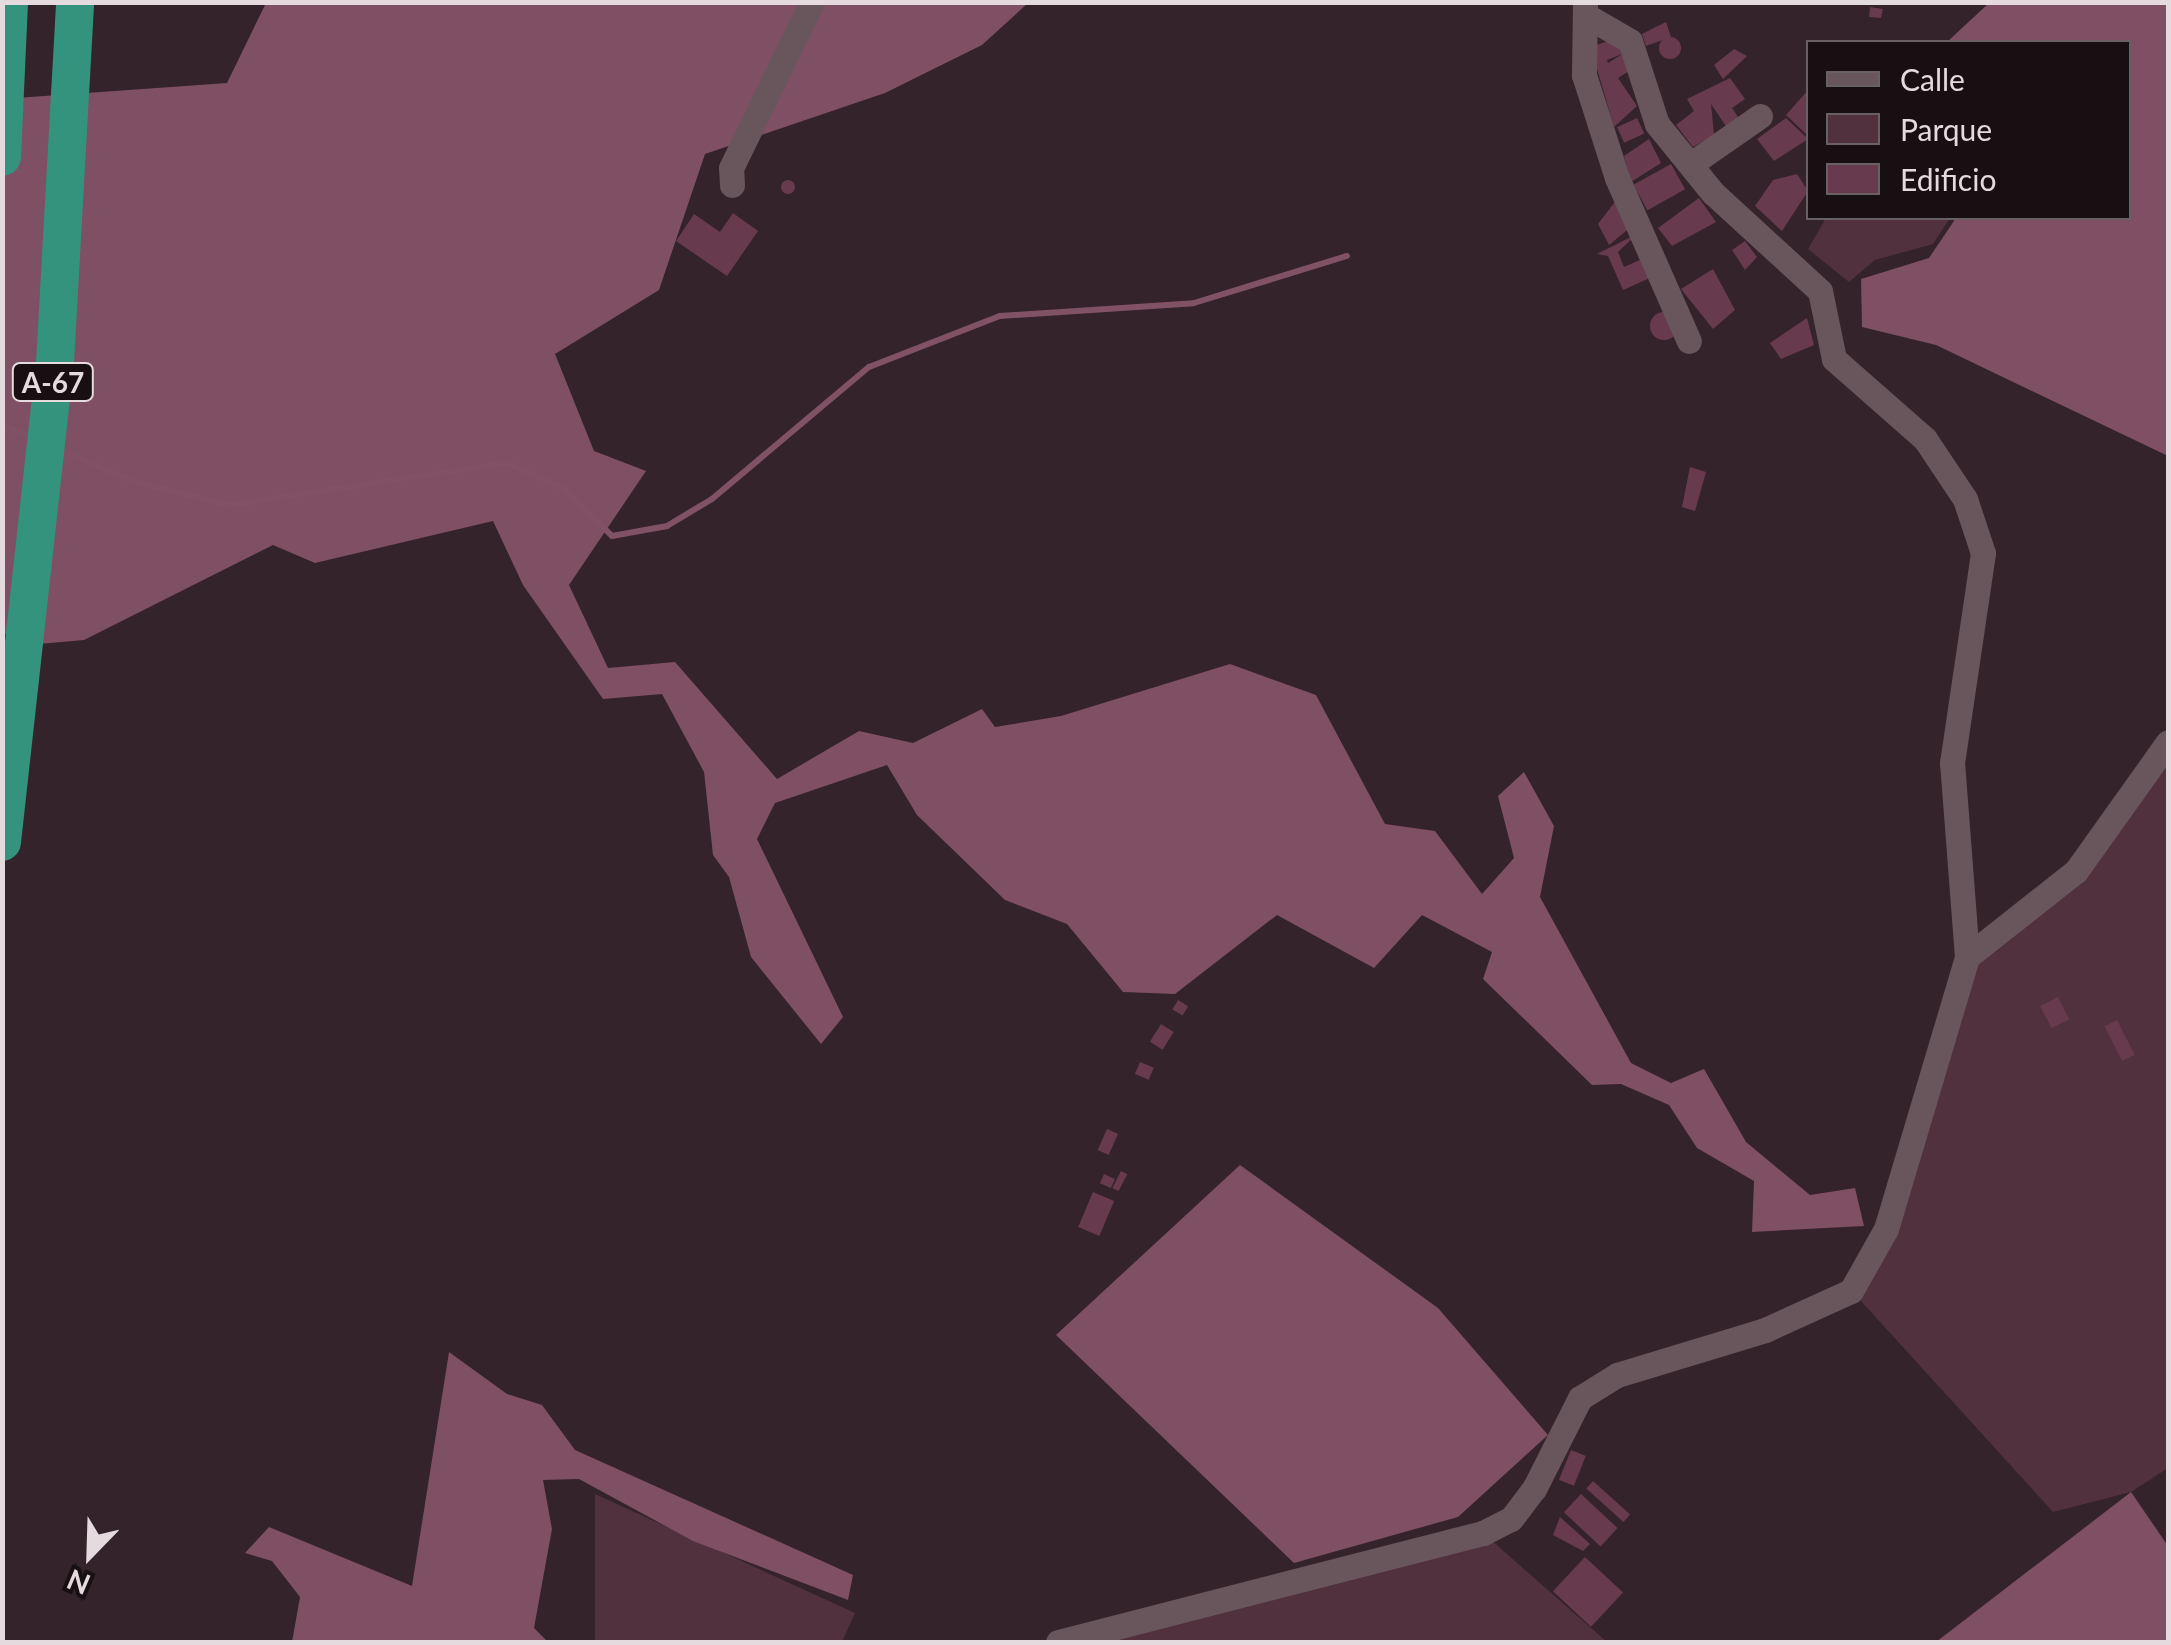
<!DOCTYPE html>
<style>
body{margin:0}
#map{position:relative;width:2171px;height:1645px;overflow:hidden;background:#34232a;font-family:Lato,sans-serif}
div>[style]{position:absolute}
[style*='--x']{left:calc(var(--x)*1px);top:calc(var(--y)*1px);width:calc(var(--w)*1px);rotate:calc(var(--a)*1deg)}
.green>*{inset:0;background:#51313e}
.forest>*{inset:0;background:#7f4f63}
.stream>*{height:6px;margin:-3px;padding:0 3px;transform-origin:3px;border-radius:3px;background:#815165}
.building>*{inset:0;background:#683a4e;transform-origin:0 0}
.round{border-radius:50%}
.minor>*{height:25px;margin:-12.5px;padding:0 12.5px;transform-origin:12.5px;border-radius:12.5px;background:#69565d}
.highway>*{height:38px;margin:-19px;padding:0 19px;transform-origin:19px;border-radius:19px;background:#33937c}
span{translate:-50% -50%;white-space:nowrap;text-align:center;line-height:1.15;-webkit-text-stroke:10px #170f12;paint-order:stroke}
.shield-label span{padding:2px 8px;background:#170f12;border:2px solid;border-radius:8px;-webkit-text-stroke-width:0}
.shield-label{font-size:28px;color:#e5dade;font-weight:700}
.frame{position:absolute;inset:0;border:5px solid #e5dade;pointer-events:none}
.legend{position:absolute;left:1806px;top:40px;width:325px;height:180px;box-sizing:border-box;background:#170f12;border:2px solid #696064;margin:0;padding:12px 18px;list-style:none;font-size:30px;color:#e5dade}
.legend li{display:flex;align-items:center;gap:20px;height:50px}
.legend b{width:50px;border:2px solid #696064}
.north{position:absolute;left:40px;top:1505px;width:100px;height:100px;-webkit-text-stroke:8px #170f12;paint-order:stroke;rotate:203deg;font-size:28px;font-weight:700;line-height:40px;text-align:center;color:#e5dade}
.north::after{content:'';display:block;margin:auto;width:35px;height:45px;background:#e5dade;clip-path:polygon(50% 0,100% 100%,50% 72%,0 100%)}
</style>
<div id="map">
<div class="green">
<i style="clip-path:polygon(1826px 218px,1950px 218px,1933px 244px,1875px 260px,1849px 282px,1808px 249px)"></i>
<i style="clip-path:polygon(2168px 756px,2168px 1468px,2131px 1492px,2053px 1512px,1861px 1301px,1892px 1235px,1975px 964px)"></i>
<i style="clip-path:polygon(595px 1494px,855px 1613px,842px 1642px,595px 1642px)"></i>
<i style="clip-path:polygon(1490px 1539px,1607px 1642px,1082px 1642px)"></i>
</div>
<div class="forest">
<i style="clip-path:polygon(266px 3px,1028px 3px,982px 45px,885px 93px,705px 154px,659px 290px,555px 354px,594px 451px,646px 471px,569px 585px,608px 668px,675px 662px,777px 779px,859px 731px,913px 743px,982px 709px,995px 727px,1061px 716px,1230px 664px,1316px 695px,1385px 824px,1435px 831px,1482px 894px,1514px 858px,1498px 796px,1524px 772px,1554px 826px,1540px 897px,1631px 1063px,1671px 1083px,1704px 1069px,1746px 1142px,1810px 1195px,1855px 1188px,1864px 1226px,1752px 1232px,1754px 1181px,1697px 1148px,1669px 1105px,1621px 1084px,1592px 1085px,1483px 979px,1492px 952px,1422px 915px,1374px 968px,1277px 915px,1175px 994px,1123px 992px,1067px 924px,1005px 900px,917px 815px,887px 765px,775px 803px,757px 839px,843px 1017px,821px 1044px,751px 957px,729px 877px,713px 855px,704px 772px,662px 694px,603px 699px,523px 585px,493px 521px,315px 563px,273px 545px,84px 640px,16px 646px,2px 630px,2px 99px,227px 83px)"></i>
<i style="clip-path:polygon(1989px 3px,2168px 3px,2168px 456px,1936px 345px,1862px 327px,1861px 279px,1929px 258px,1956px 218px,2128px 218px,2128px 42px,1947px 42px)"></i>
<i style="clip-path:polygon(1240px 1165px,1438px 1308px,1548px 1435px,1458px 1517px,1294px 1563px,1056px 1335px)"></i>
<i style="clip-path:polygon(449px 1352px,507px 1394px,542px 1405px,575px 1450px,853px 1575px,848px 1600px,693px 1541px,579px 1479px,543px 1480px,552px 1529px,534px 1628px,548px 1642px,292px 1642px,300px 1597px,272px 1561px,245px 1553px,269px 1527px,412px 1586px)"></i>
<i style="clip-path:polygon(2131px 1492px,2168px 1546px,2168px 1642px,1936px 1642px)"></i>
</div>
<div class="stream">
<i style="--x:2;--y:425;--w:34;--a:23"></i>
<i style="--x:58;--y:449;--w:84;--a:23.2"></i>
<i style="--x:135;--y:482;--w:97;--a:13.7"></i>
<i style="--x:229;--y:505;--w:282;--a:-8.6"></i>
<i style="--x:508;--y:463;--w:62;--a:24.9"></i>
<i style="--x:564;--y:489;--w:67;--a:44.4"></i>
<i style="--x:612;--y:536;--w:56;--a:-10.3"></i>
<i style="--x:667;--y:526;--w:52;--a:-31"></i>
<i style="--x:712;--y:499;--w:205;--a:-40.1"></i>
<i style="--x:869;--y:367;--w:141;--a:-21.3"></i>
<i style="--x:1000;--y:316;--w:194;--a:-3.8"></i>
<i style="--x:1194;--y:303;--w:160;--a:-17.1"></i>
</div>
<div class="building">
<i style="clip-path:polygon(1870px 7px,1883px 9px,1881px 18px,1869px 17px)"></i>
<i style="clip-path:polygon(1666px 22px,1671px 37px,1646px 46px,1642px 34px)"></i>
<i class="round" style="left:1659px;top:37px;width:22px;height:22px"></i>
<i style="clip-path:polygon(1616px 38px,1622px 54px,1607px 60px,1608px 63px,1624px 53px,1629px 71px,1618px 78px,1637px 106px,1614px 127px,1593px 55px,1594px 46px)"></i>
<i style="clip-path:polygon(1734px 49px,1747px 56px,1723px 79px,1714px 65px)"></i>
<i style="clip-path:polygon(1730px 78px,1745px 99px,1732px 108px,1740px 120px,1728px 129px,1711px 104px,1714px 135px,1693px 147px,1676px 125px,1694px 111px,1687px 99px)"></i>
<i style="clip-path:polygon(1808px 90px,1808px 136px,1786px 115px)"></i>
<i style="left:1637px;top:118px;width:17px;height:22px;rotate:65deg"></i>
<i style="clip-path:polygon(1786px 118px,1808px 139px,1774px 161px,1757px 139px)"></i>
<i style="clip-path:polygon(1649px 139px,1661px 163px,1631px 182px,1624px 156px)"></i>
<i style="left:1671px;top:164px;width:29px;height:43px;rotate:61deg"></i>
<i style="clip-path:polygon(1797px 174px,1808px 191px,1782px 231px,1755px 206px,1773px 180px)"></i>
<i class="round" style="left:781px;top:180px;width:14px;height:14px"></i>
<i style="clip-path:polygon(1620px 195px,1632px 226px,1609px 245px,1598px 224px)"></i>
<i style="clip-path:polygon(1699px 198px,1716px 222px,1672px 246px,1658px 228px)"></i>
<i style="clip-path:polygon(733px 213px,758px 231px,727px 276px,676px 241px,694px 214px,720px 232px)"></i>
<i style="clip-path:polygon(1637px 234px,1618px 252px,1624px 267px,1644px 258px,1652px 277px,1623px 290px,1608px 256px,1597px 254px)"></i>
<i style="clip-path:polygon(1745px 241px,1757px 257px,1745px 270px,1732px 250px)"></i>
<i style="clip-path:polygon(1713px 269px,1735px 310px,1713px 329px,1681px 289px)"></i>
<i class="round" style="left:1650px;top:312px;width:28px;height:28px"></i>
<i style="clip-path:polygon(1807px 318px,1814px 345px,1781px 359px,1770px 343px)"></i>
<i style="clip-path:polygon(1690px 467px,1706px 472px,1695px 511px,1682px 507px)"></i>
<i style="left:2058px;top:997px;width:25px;height:20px;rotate:63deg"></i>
<i style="left:1178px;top:1000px;width:12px;height:11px;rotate:31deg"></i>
<i style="left:2117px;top:1020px;width:39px;height:14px;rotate:63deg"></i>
<i style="left:1161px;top:1024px;width:15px;height:21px;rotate:32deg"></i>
<i style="left:1140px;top:1062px;width:15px;height:13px;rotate:23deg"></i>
<i style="left:1107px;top:1129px;width:12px;height:23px;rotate:24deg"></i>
<i style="left:1121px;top:1171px;width:7px;height:19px;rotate:27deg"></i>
<i style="left:1104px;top:1174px;width:12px;height:10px;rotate:24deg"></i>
<i style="left:1093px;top:1192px;width:23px;height:38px;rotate:23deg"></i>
<i style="left:1571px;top:1450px;width:16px;height:32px;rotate:22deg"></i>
<i style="left:1593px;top:1481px;width:50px;height:10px;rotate:42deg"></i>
<i style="left:1581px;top:1494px;width:50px;height:25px;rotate:43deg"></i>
<i style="clip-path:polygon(1560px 1517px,1590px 1544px,1583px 1551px,1553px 1535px)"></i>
<i style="left:1585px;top:1557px;width:52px;height:47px;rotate:43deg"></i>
</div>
<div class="minor">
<i style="--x:1585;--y:2;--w:73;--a:90.8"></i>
<i style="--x:1584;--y:75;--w:108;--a:72.2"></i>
<i style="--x:1617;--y:178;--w:178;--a:66.2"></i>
<i style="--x:1691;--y:164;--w:84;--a:-34.8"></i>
<i style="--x:732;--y:185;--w:17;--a:-93"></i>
<i style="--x:731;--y:168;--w:185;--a:-64"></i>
<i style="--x:1967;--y:957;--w:139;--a:-38.3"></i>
<i style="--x:2076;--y:871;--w:158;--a:-54.5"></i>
<i style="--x:1058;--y:1642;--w:439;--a:-14.4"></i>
<i style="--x:1483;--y:1533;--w:31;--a:-27"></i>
<i style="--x:1511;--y:1519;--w:38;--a:-53"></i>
<i style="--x:1534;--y:1489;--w:102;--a:-63.2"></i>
<i style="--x:1580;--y:1398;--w:44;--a:-31.9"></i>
<i style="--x:1617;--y:1375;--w:155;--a:-16.9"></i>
<i style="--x:1765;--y:1330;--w:94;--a:-24.4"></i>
<i style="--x:1851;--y:1291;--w:71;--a:-60.6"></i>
<i style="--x:1886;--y:1229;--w:284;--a:-73.4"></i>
<i style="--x:1967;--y:957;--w:195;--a:-94.4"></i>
<i style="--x:1952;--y:763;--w:212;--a:-81.6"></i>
<i style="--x:1983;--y:553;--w:57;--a:-108.4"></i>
<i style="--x:1965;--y:499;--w:72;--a:-123.7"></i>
<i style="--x:1925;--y:439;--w:121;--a:-138.7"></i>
<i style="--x:1834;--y:359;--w:69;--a:-101.6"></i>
<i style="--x:1820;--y:291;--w:145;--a:-137.5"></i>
<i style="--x:1713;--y:193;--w:89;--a:-129.1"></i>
<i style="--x:1657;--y:124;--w:87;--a:-108"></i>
<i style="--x:1630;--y:41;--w:50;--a:-149.8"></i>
</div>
<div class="highway">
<i style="--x:2;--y:157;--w:155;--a:-87.4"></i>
<i style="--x:2;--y:842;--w:482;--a:-83.7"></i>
<i style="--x:55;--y:363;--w:362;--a:-86.8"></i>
</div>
<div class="shield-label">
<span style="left:53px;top:382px">A-67</span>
</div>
<div class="frame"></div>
<ul class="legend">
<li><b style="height:12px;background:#69565d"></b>Calle</li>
<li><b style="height:28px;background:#51313e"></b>Parque</li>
<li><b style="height:28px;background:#683a4e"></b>Edificio</li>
</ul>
<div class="north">N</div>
</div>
